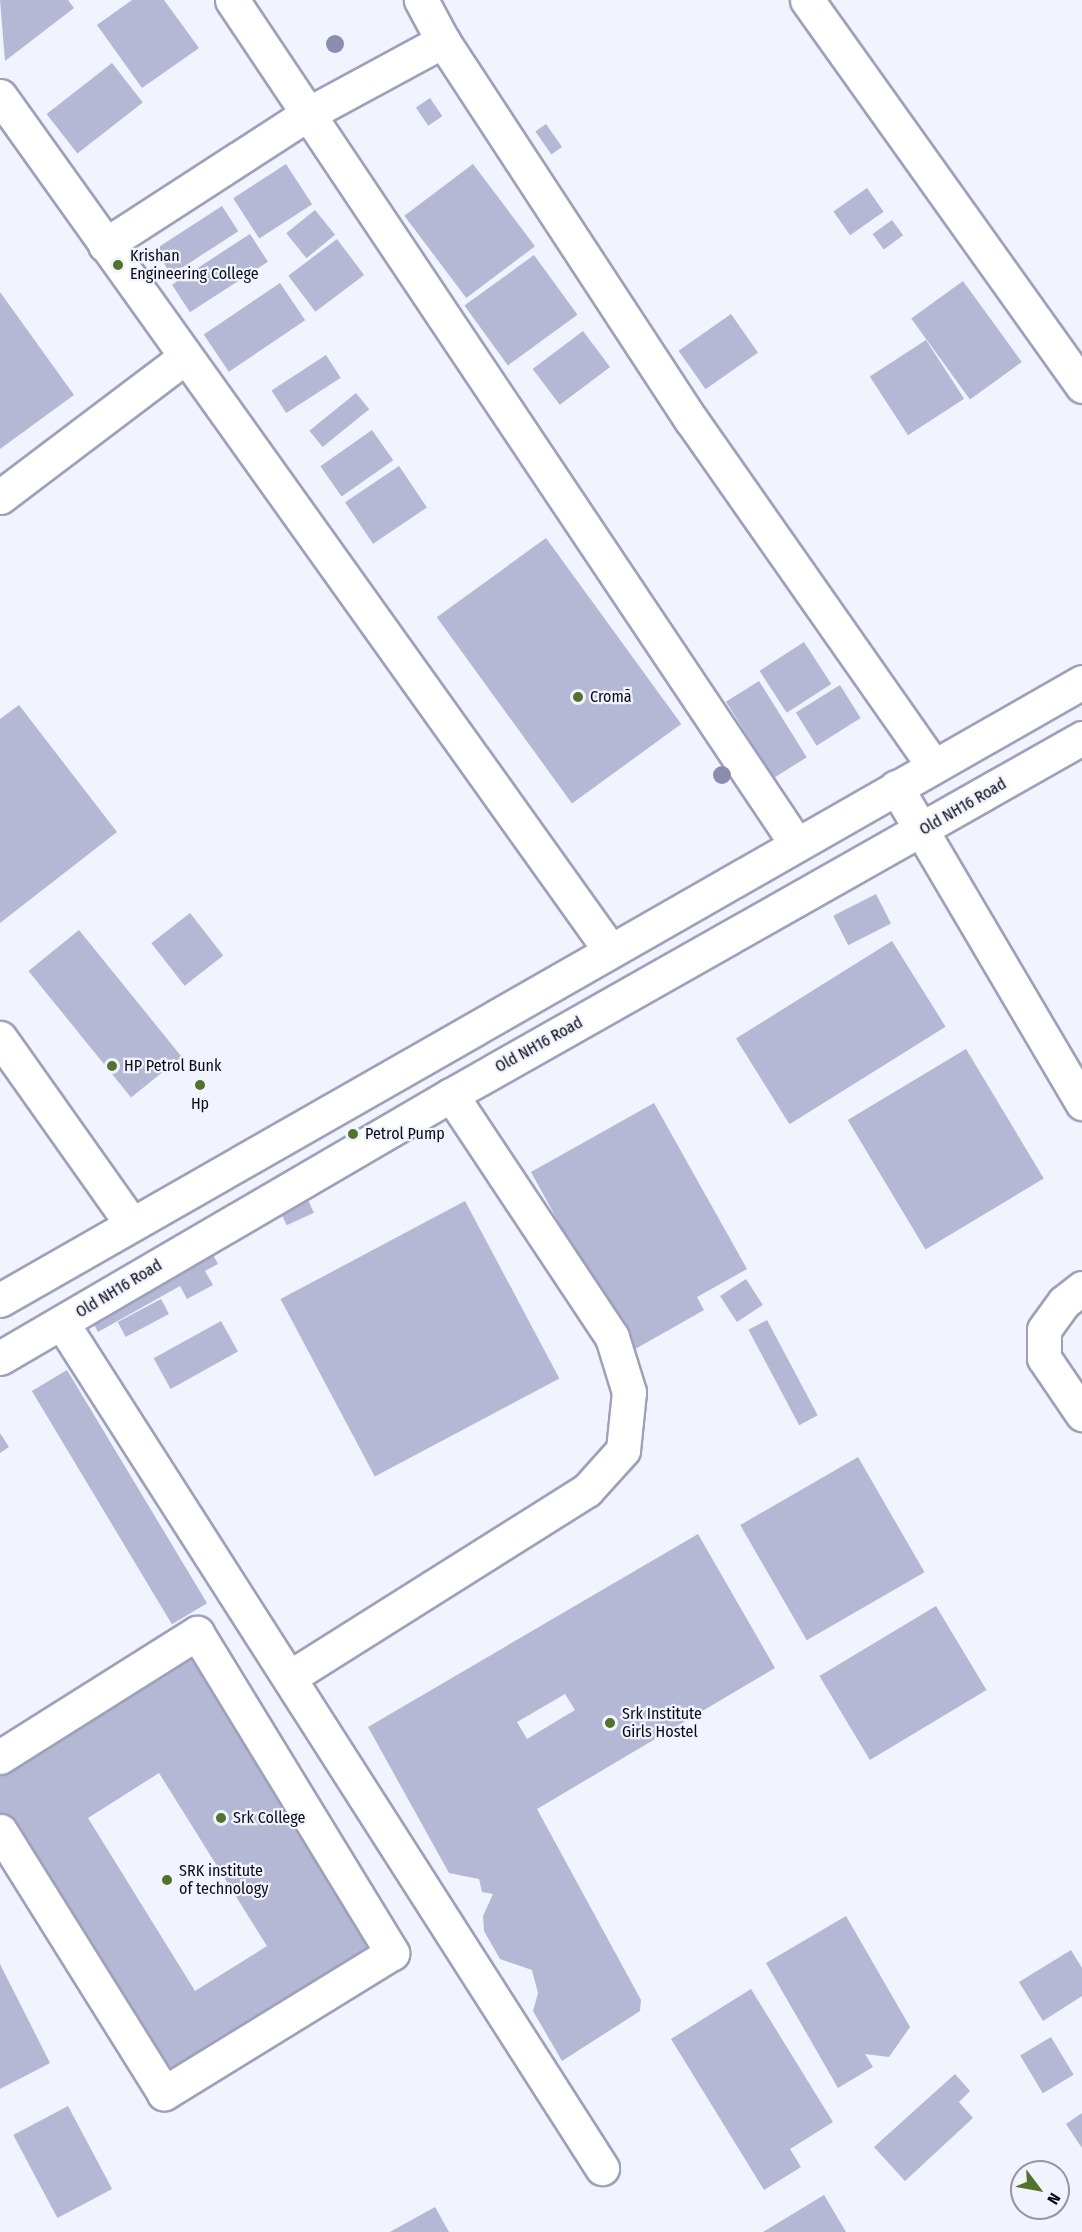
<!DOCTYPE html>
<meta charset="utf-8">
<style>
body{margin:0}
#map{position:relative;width:1082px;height:2232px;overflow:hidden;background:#f1f3ff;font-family:"Fira Sans Condensed",sans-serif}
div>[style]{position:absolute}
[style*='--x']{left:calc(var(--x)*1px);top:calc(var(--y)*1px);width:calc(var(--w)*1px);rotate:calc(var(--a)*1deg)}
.building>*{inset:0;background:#b4b8d4;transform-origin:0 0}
.roads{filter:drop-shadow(2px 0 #9da1bc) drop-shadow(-2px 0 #9da1bc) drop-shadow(0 2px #9da1bc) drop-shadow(0 -2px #9da1bc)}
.minor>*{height:33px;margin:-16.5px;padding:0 16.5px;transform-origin:16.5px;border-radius:16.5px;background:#fff}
.major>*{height:33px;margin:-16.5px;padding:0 16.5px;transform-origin:16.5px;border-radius:16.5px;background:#fff}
.trees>*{width:18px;height:18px;margin:-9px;border-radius:50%;background:#8b8db0}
.dots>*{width:16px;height:16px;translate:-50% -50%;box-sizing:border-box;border:3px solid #f1f3ff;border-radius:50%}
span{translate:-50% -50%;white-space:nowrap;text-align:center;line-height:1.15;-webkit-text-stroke:4.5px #f1f3ff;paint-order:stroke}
.poi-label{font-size:16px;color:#0a0b14}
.left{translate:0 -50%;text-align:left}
.street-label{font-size:16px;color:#0a0b14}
.north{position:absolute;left:1010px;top:2160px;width:60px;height:60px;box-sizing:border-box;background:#f1f3ff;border:2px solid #9596a1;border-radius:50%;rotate:122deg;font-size:16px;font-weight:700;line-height:24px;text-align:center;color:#0a0b14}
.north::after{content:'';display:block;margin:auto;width:21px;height:27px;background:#52732a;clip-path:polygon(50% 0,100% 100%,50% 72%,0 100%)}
</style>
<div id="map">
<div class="building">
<i style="clip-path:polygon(0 0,68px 0,74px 8px,5px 61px)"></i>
<i style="clip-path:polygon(132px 0,164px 0,199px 48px,142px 88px,97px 25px)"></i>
<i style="left:112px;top:63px;width:50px;height:83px;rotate:52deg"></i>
<i style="left:430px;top:98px;width:22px;height:17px;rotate:56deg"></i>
<i style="left:546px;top:124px;width:28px;height:13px;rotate:55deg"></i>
<i style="left:286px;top:164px;width:48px;height:63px;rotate:57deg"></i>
<i style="left:473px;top:164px;width:103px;height:86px;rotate:53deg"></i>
<i style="left:867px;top:188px;width:29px;height:41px;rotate:55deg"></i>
<i style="left:222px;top:206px;width:30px;height:80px;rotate:57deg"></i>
<i style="left:315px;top:210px;width:32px;height:37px;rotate:51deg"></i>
<i style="left:892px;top:220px;width:19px;height:24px;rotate:54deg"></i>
<i style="left:250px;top:234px;width:33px;height:93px;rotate:57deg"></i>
<i style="left:337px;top:239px;width:45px;height:61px;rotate:53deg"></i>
<i style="left:534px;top:255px;width:74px;height:86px;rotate:54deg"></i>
<i style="left:963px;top:281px;width:100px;height:64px;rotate:54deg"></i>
<i style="left:280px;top:283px;width:45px;height:92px;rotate:56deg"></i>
<i style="clip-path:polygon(0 292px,74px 395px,0 449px)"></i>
<i style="left:731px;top:314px;width:47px;height:64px;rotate:55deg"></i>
<i style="left:583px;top:331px;width:45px;height:63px;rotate:53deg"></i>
<i style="left:926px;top:340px;width:70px;height:67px;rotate:57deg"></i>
<i style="left:326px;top:355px;width:27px;height:65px;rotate:57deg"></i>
<i style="left:356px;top:393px;width:21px;height:60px;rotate:51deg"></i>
<i style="left:372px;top:430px;width:37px;height:63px;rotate:55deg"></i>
<i style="left:399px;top:466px;width:50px;height:65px;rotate:56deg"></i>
<i style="left:546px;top:538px;width:230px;height:135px;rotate:54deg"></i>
<i style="left:804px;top:642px;width:50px;height:53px;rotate:57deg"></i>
<i style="left:759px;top:681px;width:90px;height:39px;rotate:58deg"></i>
<i style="left:840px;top:685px;width:39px;height:52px;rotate:58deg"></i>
<i style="clip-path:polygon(19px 705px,117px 832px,0 923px,0 719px)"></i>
<i style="left:876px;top:894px;width:33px;height:48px;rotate:63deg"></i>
<i style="left:190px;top:913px;width:54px;height:49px;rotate:52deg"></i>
<i style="left:79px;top:930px;width:163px;height:65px;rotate:51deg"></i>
<i style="left:892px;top:941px;width:101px;height:184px;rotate:58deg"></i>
<i style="left:966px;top:1049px;width:151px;height:138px;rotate:59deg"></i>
<i style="clip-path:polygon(654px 1103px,747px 1269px,697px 1297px,704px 1310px,630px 1352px,531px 1172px)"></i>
<i style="left:308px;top:1200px;width:14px;height:30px;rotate:65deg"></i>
<i style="left:465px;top:1201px;width:201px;height:209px;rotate:62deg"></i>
<i style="clip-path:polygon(210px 1249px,218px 1264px,205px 1271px,213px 1285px,187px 1299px,180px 1286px,98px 1332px,89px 1315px)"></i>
<i style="left:746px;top:1279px;width:31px;height:31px;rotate:57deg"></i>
<i style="left:161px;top:1299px;width:17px;height:49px;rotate:62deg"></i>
<i style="left:767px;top:1320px;width:108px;height:21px;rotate:62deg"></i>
<i style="left:221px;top:1321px;width:35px;height:77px;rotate:61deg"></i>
<i style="left:67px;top:1370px;width:272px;height:41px;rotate:59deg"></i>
<i style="clip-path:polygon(0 1433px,9px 1447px,0 1453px)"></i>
<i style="left:858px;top:1457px;width:133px;height:136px;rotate:60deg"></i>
<i style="clip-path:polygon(evenodd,698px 1534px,775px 1668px,537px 1809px,641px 2000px,640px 2011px,562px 2061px,533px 2011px,538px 1993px,532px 1970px,500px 1959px,484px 1931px,483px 1916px,493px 1894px,482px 1892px,479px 1879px,449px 1873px,368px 1727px,698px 1534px,565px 1694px,575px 1710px,527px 1739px,517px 1722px,565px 1694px)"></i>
<i style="left:936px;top:1606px;width:98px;height:136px;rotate:59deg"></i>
<i style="clip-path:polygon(evenodd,197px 1633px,392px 1953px,164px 2093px,0 1831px,0 1757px,197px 1633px,159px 1773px,267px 1946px,195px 1991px,88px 1818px,159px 1773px)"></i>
<i style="clip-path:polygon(846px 1916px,910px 2027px,889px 2057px,865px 2054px,873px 2067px,838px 2088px,766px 1963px)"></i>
<i style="clip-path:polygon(1071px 1950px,1082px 1968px,1082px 1996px,1043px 2021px,1019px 1982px)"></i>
<i style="clip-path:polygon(0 1964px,50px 2063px,0 2089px)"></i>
<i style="clip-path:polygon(751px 1989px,833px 2122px,790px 2149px,801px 2167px,764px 2190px,671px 2039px)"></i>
<i style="left:1051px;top:2037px;width:44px;height:36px;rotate:59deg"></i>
<i style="clip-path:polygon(955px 2074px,970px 2091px,959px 2102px,973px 2118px,905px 2181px,874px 2147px)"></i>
<i style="left:68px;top:2106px;width:94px;height:62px;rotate:62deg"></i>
<i style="clip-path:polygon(1082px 2113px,1082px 2148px,1066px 2124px)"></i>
<i style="clip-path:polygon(824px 2195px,846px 2232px,763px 2232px)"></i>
<i style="clip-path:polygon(435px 2207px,449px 2232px,390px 2232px)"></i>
</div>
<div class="roads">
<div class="minor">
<i style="--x:232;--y:0;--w:1016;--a:56.23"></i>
<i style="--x:807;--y:0;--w:474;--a:54.5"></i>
<i style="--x:443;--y:41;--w:454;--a:56.8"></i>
<i style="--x:692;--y:421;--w:421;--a:55"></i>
<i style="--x:0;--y:96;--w:1049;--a:54.46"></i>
<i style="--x:105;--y:245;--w:239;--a:-32.9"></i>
<i style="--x:306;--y:115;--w:156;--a:-28.4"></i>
<i style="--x:443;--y:41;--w:47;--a:-118.2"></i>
<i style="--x:0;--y:497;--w:232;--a:-37.1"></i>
<i style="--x:896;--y:787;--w:367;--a:59.5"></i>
<i style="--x:0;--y:1038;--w:227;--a:54.7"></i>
<i style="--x:1082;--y:1288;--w:23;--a:142"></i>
<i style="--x:1064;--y:1302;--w:34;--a:126"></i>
<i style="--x:1044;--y:1330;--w:28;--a:90"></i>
<i style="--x:1044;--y:1358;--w:68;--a:55.8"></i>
<i style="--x:62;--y:1323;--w:1003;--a:57.42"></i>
<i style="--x:290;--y:1677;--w:351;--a:-32.2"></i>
<i style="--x:587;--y:1490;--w:54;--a:-48"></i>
<i style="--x:623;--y:1450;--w:58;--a:-84.1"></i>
<i style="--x:629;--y:1392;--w:58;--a:-107.2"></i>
<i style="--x:612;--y:1337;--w:291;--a:-123.6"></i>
<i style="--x:0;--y:1757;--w:233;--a:-32.2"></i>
<i style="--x:197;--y:1633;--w:375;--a:58.6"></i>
<i style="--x:392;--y:1953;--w:268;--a:148.4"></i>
<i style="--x:164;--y:2093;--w:309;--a:-122"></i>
</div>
<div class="major">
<i style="--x:0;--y:1300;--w:1246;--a:-29.73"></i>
<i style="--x:0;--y:1358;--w:522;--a:-30.25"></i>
<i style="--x:451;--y:1095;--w:725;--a:-29.5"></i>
</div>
</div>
<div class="trees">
<i style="left:335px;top:44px"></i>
<i style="left:722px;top:775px"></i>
</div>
<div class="dots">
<i style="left:118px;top:265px;background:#52732a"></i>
<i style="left:578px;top:697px;background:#52732a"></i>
<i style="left:112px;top:1066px;background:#52732a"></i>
<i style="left:200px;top:1085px;background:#52732a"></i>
<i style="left:353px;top:1134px;background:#52732a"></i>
<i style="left:610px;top:1723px;background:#52732a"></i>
<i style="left:221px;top:1818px;background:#52732a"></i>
<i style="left:167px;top:1880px;background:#52732a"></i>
</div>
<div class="poi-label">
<span class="left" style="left:130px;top:265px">Krishan<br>Engineering College</span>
<span class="left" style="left:590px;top:697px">Cromā</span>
<span class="left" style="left:124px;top:1066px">HP Petrol Bunk</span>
<span style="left:200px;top:1104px">Hp</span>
<span class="left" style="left:365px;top:1134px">Petrol Pump</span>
<span class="left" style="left:622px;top:1723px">Srk Institute<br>Girls Hostel</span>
<span class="left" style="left:233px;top:1818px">Srk College</span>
<span class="left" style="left:179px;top:1880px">SRK institute<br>of technology</span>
</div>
<div class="street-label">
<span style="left:963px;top:807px;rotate:-30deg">Old NH16 Road</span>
<span style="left:539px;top:1045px;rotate:-29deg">Old NH16 Road</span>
<span style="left:119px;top:1289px;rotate:-31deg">Old NH16 Road</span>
</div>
<div class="north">N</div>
</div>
